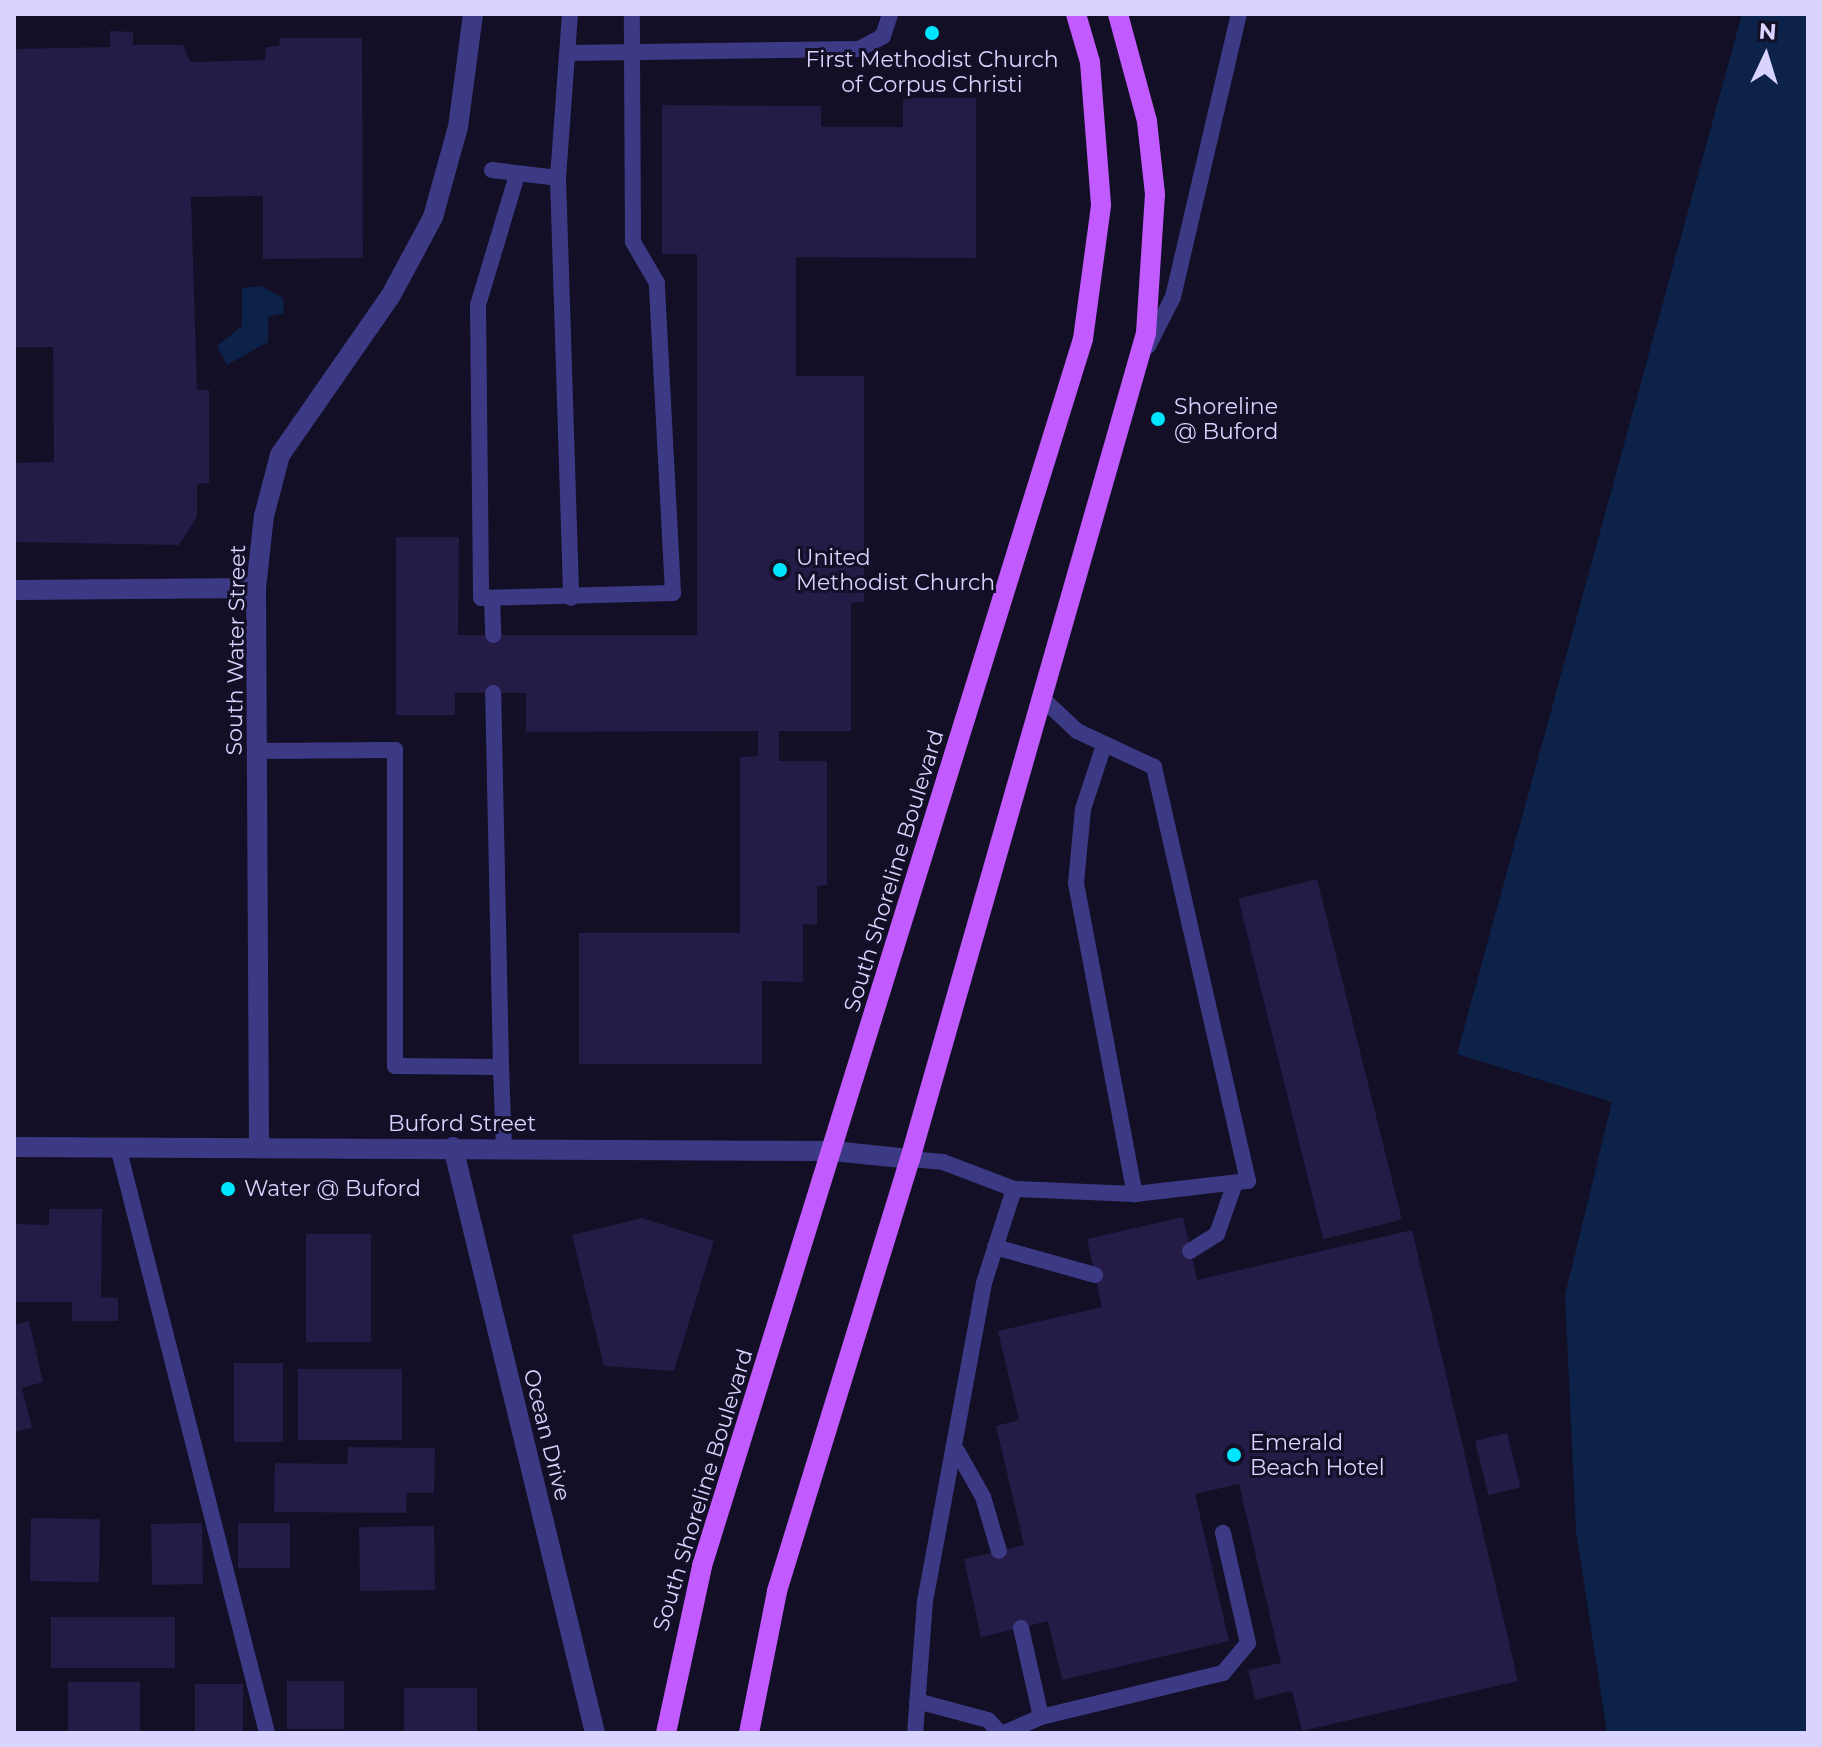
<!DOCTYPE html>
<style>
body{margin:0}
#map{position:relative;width:1822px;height:1747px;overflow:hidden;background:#130f26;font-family:Montserrat,sans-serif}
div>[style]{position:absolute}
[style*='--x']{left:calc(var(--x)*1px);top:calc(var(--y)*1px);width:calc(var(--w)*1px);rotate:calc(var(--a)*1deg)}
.water>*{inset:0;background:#0c2248}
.building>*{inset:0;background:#241b47;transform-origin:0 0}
.service>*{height:16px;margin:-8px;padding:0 8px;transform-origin:8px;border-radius:8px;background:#3d3a85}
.minor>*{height:20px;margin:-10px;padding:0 10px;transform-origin:10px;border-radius:10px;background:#3d3a85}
.tertiary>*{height:20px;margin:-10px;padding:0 10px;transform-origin:10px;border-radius:10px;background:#3d3a85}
.primary>*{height:20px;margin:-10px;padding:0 10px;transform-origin:10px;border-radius:10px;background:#c25bff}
.dots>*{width:22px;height:22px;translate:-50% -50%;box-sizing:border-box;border:4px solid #130f26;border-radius:50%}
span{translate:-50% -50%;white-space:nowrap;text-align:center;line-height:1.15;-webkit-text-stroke:6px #130f26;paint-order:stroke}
.poi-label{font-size:22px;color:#d9d4ff}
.left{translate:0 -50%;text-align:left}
.street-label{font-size:22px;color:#d9d4ff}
.frame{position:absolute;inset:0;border:16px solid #d9d4ff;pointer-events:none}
.north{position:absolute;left:1726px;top:16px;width:80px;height:80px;-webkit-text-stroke:6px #130f26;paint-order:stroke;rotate:4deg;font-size:22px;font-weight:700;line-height:32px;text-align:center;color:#d9d4ff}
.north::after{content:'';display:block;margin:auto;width:28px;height:36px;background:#d9d4ff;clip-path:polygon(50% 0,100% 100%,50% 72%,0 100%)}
</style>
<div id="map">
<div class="water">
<i style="clip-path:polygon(1742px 14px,1808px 14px,1808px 1733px,1607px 1733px,1576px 1531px,1565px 1295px,1612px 1102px,1457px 1054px)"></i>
<i style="clip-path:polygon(261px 286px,283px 298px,284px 313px,268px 317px,268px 342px,227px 365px,217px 346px,242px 326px,242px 288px)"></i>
</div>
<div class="building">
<i style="clip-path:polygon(110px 31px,133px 32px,133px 45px,183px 45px,190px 62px,265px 60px,266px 47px,279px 46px,280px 38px,362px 38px,363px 258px,263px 259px,263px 196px,191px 197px,197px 390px,209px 390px,209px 483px,197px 484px,197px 517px,179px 545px,14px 542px,14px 463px,54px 462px,53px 347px,14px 347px,14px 49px,110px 47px)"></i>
<i style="clip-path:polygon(903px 98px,976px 98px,976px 258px,796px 257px,796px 376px,864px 376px,864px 602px,851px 603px,851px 731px,779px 731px,779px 761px,827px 761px,827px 885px,817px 886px,817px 925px,803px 924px,803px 982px,762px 981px,762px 1064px,579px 1064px,579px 933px,740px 933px,740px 757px,758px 756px,758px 731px,526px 732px,526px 693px,455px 693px,455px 715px,396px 715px,396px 537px,459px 537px,458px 635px,697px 635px,697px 254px,662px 254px,662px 105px,821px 106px,821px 127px,903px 127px)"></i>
<i style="left:1317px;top:879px;width:351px;height:81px;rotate:76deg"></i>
<i style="clip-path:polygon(49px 1209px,102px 1209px,101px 1297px,118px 1298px,118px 1321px,72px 1321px,72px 1302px,14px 1302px,14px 1224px,49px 1225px)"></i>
<i style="clip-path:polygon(1183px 1217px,1197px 1280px,1412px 1230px,1518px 1681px,1302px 1731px,1292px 1691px,1255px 1700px,1248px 1670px,1281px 1663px,1239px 1484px,1195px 1494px,1229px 1641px,1062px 1680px,1048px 1621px,981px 1637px,964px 1559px,1024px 1545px,996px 1426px,1019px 1420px,998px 1331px,1102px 1307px,1087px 1239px)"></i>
<i style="clip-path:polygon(642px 1218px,714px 1241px,674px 1371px,604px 1366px,572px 1235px)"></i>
<i style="left:306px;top:1234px;width:65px;height:108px"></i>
<i style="clip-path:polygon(29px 1321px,43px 1382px,22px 1388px,32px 1428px,14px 1432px,14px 1325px)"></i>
<i style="left:234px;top:1363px;width:49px;height:79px"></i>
<i style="left:298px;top:1369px;width:104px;height:71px"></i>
<i style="left:1507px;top:1433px;width:56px;height:33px;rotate:76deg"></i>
<i style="clip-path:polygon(348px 1447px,435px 1448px,434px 1493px,407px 1493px,406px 1513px,274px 1512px,275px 1463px,347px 1464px)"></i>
<i style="left:31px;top:1518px;width:69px;height:63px;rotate:1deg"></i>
<i style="left:202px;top:1523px;width:61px;height:51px;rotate:89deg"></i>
<i style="left:238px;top:1523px;width:52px;height:45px"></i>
<i style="left:434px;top:1526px;width:64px;height:75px;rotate:89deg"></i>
<i style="left:51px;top:1617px;width:124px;height:51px"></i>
<i style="left:287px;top:1681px;width:57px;height:48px"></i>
<i style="left:68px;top:1682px;width:72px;height:51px"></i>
<i style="left:243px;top:1684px;width:49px;height:48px;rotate:90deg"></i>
<i style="left:477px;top:1688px;width:45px;height:73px;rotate:90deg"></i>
</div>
<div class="service">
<i style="--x:570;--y:14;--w:164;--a:94.2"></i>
<i style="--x:558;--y:178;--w:420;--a:88.2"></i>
<i style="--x:568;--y:53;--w:291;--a:-0.8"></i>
<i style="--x:859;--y:49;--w:27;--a:-28"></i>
<i style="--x:883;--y:36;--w:23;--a:-72"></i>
<i style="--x:492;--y:170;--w:66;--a:6.9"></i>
<i style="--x:517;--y:175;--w:136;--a:106.7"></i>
<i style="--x:478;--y:305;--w:293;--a:89.4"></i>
<i style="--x:481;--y:598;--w:192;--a:-1.5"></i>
<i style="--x:673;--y:593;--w:310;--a:-93"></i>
<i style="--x:657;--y:283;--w:48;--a:-120.3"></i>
<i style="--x:633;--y:242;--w:228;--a:-90.3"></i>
<i style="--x:1148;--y:346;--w:55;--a:-63"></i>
<i style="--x:1173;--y:297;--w:291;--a:-76.9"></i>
<i style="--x:492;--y:598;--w:37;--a:88"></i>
<i style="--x:1104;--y:745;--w:67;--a:108.2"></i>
<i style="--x:1083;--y:809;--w:74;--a:95.4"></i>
<i style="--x:1076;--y:883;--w:317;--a:79.3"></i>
<i style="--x:257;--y:751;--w:138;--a:-0.4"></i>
<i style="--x:395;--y:750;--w:316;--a:90"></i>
<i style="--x:395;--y:1066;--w:106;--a:0.5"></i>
<i style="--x:501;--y:1067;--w:374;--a:-91.2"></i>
<i style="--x:501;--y:1067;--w:81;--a:87.9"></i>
<i style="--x:118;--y:1147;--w:605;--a:75.73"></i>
<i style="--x:910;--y:1159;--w:33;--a:5"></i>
<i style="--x:943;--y:1162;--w:76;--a:20.8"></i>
<i style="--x:1014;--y:1189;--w:99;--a:107.7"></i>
<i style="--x:984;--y:1283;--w:323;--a:100.5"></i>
<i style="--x:925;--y:1601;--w:132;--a:94.3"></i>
<i style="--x:1014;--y:1189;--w:121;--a:2.4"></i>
<i style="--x:1135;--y:1194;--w:114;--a:-6.6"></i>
<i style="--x:1248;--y:1181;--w:425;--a:-102.8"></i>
<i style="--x:1154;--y:767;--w:85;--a:-154.9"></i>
<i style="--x:1077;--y:731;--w:47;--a:-136.7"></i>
<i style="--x:995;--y:1247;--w:104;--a:15.6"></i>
<i style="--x:1190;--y:1251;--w:32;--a:-32"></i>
<i style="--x:1217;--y:1234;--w:54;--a:-70.6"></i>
<i style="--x:957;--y:1451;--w:53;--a:60.5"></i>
<i style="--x:983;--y:1497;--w:56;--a:73.5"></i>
<i style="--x:1021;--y:1628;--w:91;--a:77.3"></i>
<i style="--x:917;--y:1701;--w:73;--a:15"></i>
<i style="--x:988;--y:1720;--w:18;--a:47"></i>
<i style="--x:1004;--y:1733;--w:40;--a:-23.4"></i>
<i style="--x:1041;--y:1717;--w:187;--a:-13.6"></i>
<i style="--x:1223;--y:1673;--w:39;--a:-50"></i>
<i style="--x:1248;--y:1643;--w:113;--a:-102.8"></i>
</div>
<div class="minor">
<i style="--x:14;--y:590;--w:242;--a:-0.5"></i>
<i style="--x:453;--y:1147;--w:603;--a:76.38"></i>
</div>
<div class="tertiary">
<i style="--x:14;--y:1147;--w:819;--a:0.28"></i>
<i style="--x:833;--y:1151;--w:77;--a:5.9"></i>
<i style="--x:259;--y:1147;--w:559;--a:-90.31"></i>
<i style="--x:256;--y:588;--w:72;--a:-83.7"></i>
<i style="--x:264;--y:516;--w:63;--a:-75.3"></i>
<i style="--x:280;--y:455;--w:193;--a:-55.2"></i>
<i style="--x:390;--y:297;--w:91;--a:-61.7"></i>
<i style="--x:433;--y:217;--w:93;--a:-74.5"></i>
<i style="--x:458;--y:127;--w:114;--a:-82.4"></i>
</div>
<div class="primary">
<i style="--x:666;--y:1733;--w:171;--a:-77.8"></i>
<i style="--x:702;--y:1566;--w:1285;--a:-72.75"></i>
<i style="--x:1083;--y:339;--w:135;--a:-82.3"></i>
<i style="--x:1101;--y:205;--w:143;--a:-94.4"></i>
<i style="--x:1090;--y:62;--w:50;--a:-106.3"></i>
<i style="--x:749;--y:1733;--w:145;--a:-78.8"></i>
<i style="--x:777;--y:1591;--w:452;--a:-72.9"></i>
<i style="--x:910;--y:1159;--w:859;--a:-74.05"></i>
<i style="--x:1146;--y:333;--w:139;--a:-86.3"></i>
<i style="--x:1155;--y:194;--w:73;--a:-96.3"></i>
<i style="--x:1147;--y:121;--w:111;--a:-105.2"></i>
</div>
<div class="dots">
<i style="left:932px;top:33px;background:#00e5ff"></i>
<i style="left:1158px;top:419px;background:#00e5ff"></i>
<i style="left:780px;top:570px;background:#00e5ff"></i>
<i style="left:228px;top:1189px;background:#00e5ff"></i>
<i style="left:1234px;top:1455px;background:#00e5ff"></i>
</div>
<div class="poi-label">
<span style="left:932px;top:72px">First Methodist Church<br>of Corpus Christi</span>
<span class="left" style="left:1174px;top:419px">Shoreline<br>@ Buford</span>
<span class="left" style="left:796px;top:570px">United<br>Methodist Church</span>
<span class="left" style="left:244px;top:1189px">Water @ Buford</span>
<span class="left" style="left:1250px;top:1455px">Emerald<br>Beach Hotel</span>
</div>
<div class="street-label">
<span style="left:236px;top:650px;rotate:-89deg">South Water Street</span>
<span style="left:894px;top:871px;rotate:-73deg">South Shoreline Boulevard</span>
<span style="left:462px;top:1124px">Buford Street</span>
<span style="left:547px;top:1435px;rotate:76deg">Ocean Drive</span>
<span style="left:703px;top:1490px;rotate:-73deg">South Shoreline Boulevard</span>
</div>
<div class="frame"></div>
<div class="north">N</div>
</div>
